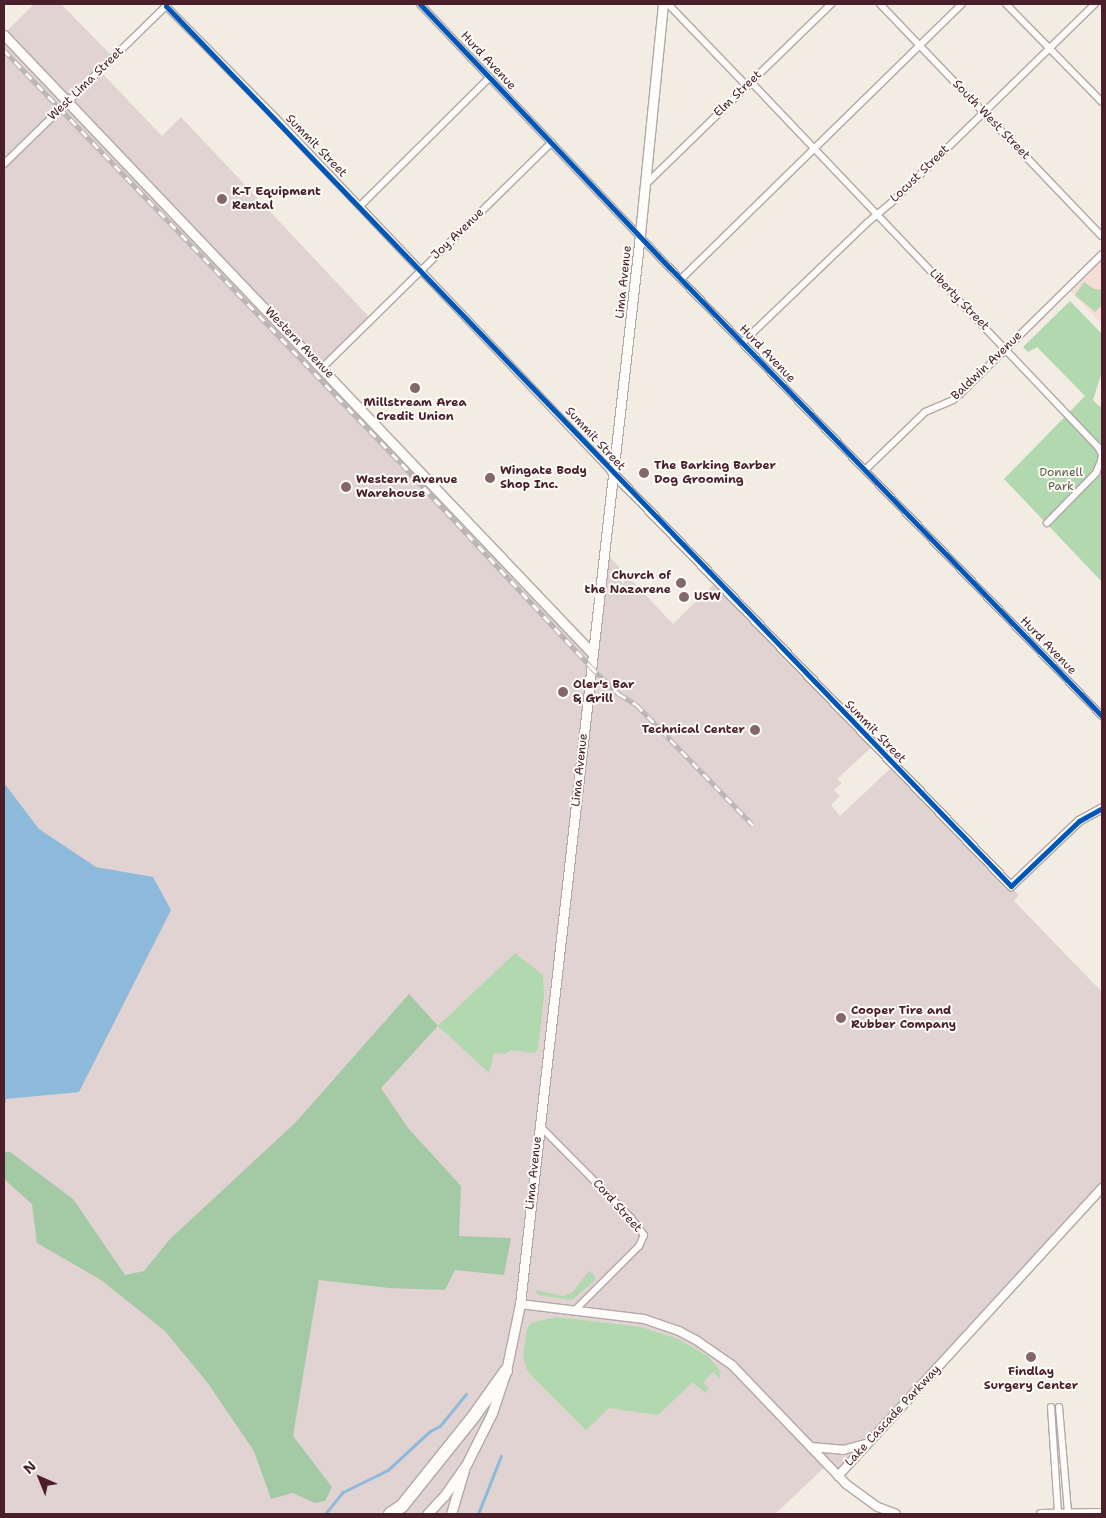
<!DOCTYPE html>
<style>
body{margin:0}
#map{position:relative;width:1106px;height:1518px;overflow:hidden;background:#f3ece3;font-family:"Shantell Sans",sans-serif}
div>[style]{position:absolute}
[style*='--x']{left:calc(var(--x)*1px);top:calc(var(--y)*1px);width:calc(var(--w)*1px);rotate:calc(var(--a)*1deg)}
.built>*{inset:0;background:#f5ddd6}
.industrial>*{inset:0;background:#e1d3d1}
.green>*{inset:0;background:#b1d8af}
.forest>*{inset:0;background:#a4c9a5}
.water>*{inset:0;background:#8dbada}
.stream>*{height:2.5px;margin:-1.25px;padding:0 1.25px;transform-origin:1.25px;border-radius:1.25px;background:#8dbada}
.roads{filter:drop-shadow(1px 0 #b2a8a5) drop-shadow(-1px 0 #b2a8a5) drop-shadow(0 1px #b2a8a5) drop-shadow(0 -1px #b2a8a5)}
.minor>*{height:6px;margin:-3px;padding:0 3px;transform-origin:3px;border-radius:3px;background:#fdfcfb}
.tertiary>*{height:8px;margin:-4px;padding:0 4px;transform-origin:4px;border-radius:4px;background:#fdfcfb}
.secondary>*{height:9px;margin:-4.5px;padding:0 4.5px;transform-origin:4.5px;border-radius:4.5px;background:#fdfcfb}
.motorway>*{height:12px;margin:-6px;padding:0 6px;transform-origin:6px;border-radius:6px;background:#fdfcfb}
.rail>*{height:4.5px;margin-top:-2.25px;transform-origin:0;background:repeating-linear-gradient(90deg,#fdfcf7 0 8px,#bbb5b5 0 16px);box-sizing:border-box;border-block:1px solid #bbb5b5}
.cycleway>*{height:5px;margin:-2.5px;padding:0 2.5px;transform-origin:2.5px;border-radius:2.5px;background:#0057b8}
.dots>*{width:14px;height:14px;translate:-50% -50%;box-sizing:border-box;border:2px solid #fdfcf7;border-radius:50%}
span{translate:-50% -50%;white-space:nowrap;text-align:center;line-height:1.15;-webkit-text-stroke:4px #fdfcf7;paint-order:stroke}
.street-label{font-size:12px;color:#4a1f2b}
.poi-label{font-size:12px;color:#4a1f2b;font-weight:700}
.left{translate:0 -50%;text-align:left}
.right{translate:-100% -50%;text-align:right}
.park-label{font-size:12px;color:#5b5a4a}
.frame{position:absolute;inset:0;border:5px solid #4a1f2b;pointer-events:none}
.north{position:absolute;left:15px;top:1453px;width:50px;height:50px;-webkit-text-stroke:4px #fdfcf7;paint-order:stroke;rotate:316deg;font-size:14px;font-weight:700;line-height:20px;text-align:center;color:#4a1f2b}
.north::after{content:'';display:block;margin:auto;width:18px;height:22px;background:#4a1f2b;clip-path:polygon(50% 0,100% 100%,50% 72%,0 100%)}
</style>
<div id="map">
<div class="built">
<i style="clip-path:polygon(1102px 254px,1102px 324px,1067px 288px)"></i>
</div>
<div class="industrial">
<i style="clip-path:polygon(34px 4px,61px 4px,113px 57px,100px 71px,162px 136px,181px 117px,371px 319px,322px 367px,592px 652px,604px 551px,673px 624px,717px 581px,874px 745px,837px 779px,842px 783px,834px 790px,840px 796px,831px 805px,840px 816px,894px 765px,1011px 886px,1019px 895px,1014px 901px,1102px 992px,1102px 1188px,838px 1476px,827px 1465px,775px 1514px,4px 1514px,4px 34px)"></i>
</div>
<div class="green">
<i style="clip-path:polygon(1084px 282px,1094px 289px,1102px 290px,1102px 305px,1095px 312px,1075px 295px)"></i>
<i style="clip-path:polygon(1070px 301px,1102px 334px,1102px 372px,1093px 400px,1099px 406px,1102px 407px,1102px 582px,1004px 479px,1085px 396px,1037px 347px,1028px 352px,1023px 347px)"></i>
<i style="clip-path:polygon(515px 953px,543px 975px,544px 996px,538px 1049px,535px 1053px,511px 1050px,505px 1054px,494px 1053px,489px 1073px,438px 1026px)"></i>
<i style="clip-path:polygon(589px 1271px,595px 1276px,595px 1280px,572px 1300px,538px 1295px,535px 1290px,563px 1296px,573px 1292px)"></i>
<i style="clip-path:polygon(556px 1317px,641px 1327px,678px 1339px,709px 1357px,720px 1371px,720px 1378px,713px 1372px,703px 1382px,709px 1389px,705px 1393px,693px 1382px,658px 1415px,609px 1408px,586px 1430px,534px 1378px,527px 1370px,523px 1356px,527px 1329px,531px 1323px)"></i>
</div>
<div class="forest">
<i style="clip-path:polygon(409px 994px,438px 1026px,381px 1088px,408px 1128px,461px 1186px,459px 1236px,511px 1238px,504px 1275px,455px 1270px,445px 1290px,389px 1288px,319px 1280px,293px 1436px,332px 1487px,325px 1501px,315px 1503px,293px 1493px,271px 1499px,254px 1451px,207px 1382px,165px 1331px,101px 1280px,37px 1243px,32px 1204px,4px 1179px,4px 1152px,10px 1152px,73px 1199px,125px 1275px,144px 1271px,170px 1239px,296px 1122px)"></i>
</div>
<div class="water">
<i style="clip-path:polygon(4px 783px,39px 829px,96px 867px,153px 877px,171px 910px,79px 1092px,6px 1099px,4px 1110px)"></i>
</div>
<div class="stream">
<i style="--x:325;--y:1514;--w:28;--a:-51"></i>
<i style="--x:343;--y:1492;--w:50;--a:-26.1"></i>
<i style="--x:388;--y:1470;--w:57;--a:-42.9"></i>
<i style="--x:430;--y:1431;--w:11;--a:-27"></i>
<i style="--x:440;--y:1426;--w:41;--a:-50.9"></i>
<i style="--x:478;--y:1514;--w:62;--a:-68.4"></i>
</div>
<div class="roads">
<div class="minor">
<i style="--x:420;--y:4;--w:362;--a:46.6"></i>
<i style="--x:669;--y:267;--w:624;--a:46.04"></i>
<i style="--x:668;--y:4;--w:114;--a:46.1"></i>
<i style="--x:880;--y:4;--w:321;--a:46.3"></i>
<i style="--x:1006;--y:4;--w:137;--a:45.6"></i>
<i style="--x:166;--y:6;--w:157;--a:45.5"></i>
<i style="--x:276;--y:118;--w:488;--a:46.5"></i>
<i style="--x:751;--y:82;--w:504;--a:46.45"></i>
<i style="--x:1098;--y:447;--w:8;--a:60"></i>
<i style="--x:1102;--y:454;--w:7;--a:98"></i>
<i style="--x:1101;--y:461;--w:13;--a:113"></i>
<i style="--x:1096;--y:473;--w:70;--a:134.4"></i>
<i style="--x:4;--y:164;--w:229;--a:-44.3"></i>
<i style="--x:645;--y:185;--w:260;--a:-44.2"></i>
<i style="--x:360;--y:206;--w:183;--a:-44.8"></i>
<i style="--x:681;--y:279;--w:393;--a:-44.4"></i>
<i style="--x:743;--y:342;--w:172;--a:-43.8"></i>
<i style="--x:867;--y:223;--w:31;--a:-40"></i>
<i style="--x:891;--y:203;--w:285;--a:-44.3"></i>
<i style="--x:322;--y:368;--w:322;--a:-44.5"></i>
<i style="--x:865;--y:470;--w:83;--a:-44"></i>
<i style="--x:925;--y:412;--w:30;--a:-23"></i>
<i style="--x:953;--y:400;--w:9;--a:-41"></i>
<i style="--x:960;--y:394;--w:199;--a:-44.6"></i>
<i style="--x:539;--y:1125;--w:131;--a:45.3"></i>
<i style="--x:631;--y:1218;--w:21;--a:53"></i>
<i style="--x:644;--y:1235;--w:12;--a:114"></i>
<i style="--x:639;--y:1246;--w:91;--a:135"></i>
<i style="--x:1051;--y:1407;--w:106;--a:86.2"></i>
<i style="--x:1059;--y:1407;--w:106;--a:85.1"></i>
</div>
<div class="tertiary">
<i style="--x:612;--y:472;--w:575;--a:46.06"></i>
<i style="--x:1011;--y:886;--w:94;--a:-43.7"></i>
<i style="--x:1079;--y:821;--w:26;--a:-29"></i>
<i style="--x:520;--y:1304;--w:125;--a:6.9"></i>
<i style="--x:644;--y:1319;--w:37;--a:19"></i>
<i style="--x:679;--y:1331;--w:19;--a:28"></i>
<i style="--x:696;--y:1340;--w:44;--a:34.8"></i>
<i style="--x:732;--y:1365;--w:165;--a:46.2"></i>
<i style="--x:846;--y:1484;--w:39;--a:36"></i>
<i style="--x:878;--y:1507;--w:19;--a:21"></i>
<i style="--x:811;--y:1447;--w:32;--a:5"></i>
<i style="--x:843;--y:1450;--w:24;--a:-15"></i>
<i style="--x:838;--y:1476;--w:391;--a:-47.5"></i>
<i style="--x:1041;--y:1514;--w:61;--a:-0.9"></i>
</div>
<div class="secondary">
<i style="--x:4;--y:35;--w:853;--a:46.42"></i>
<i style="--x:427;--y:1514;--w:25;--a:-47"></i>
<i style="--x:444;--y:1496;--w:38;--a:-55"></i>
<i style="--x:466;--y:1465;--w:58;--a:-63.4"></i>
<i style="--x:492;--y:1413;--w:44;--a:-71.6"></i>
<i style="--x:506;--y:1371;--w:68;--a:-78.2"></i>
<i style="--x:520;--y:1304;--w:1077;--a:-83.6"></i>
<i style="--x:640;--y:234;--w:231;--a:-84.3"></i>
<i style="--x:451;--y:1514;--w:46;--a:-73.5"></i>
</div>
<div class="motorway">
<i style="--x:390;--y:1514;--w:14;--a:-34"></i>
<i style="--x:402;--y:1506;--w:115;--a:-51.3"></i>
<i style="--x:474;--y:1416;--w:55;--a:-54.6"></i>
</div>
</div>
<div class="rail">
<i style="--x:4;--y:50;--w:574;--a:46.13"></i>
<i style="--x:402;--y:464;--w:277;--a:47"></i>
<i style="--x:591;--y:667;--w:39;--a:44"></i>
<i style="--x:619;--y:694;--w:21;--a:31"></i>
<i style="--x:637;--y:705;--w:167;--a:46"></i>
</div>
<div class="cycleway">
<i style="--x:420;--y:4;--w:362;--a:46.6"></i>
<i style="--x:669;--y:267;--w:624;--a:46.04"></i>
<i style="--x:166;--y:6;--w:1220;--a:46.16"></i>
<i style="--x:1011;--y:886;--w:94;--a:-43.7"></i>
<i style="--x:1079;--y:821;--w:26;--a:-29"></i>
</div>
<div class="dots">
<i style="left:222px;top:199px;background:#85676b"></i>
<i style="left:415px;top:388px;background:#85676b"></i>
<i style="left:644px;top:473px;background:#85676b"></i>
<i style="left:490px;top:478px;background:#85676b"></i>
<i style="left:346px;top:487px;background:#85676b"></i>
<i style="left:681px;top:583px;background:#85676b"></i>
<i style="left:684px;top:597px;background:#85676b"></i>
<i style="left:563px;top:692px;background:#85676b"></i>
<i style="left:755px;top:730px;background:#85676b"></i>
<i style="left:841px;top:1018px;background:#85676b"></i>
<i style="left:1031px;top:1357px;background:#85676b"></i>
</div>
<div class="street-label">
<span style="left:488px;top:61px;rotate:47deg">Hurd Avenue</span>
<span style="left:86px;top:84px;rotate:-44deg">West Lima Street</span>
<span style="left:738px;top:94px;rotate:-44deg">Elm Street</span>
<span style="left:991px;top:120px;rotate:46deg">South West Street</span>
<span style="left:316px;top:146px;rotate:46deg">Summit Street</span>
<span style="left:920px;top:174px;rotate:-44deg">Locust Street</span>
<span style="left:458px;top:234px;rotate:-44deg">Joy Avenue</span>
<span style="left:624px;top:282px;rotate:-84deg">Lima Avenue</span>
<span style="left:959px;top:300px;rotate:46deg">Liberty Street</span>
<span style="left:299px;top:343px;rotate:46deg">Western Avenue</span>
<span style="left:767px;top:354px;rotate:46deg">Hurd Avenue</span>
<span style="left:987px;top:366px;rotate:-44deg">Baldwin Avenue</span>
<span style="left:595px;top:439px;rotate:47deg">Summit Street</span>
<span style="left:1048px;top:646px;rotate:46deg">Hurd Avenue</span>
<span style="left:875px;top:732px;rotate:46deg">Summit Street</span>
<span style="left:580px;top:770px;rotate:-84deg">Lima Avenue</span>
<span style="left:534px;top:1173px;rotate:-84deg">Lima Avenue</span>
<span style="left:617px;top:1206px;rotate:48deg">Cord Street</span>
<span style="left:893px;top:1416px;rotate:-47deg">Lake Cascade Parkway</span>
</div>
<div class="poi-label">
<span class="left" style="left:232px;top:199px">K-T Equipment<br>Rental</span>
<span style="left:415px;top:410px">Millstream Area<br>Credit Union</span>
<span class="left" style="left:654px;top:473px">The Barking Barber<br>Dog Grooming</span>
<span class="left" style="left:500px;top:478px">Wingate Body<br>Shop Inc.</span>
<span class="left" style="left:356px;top:487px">Western Avenue<br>Warehouse</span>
<span class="right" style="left:671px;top:583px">Church of<br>the Nazarene</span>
<span class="left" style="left:694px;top:597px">USW</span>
<span class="left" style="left:573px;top:692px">Oler's Bar<br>&amp; Grill</span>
<span class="right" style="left:745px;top:730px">Technical Center</span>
<span class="left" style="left:851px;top:1018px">Cooper Tire and<br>Rubber Company</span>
<span style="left:1031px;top:1379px">Findlay<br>Surgery Center</span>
</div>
<div class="park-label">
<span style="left:1061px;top:480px">Donnell<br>Park</span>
</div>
<div class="frame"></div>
<div class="north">N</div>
</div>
